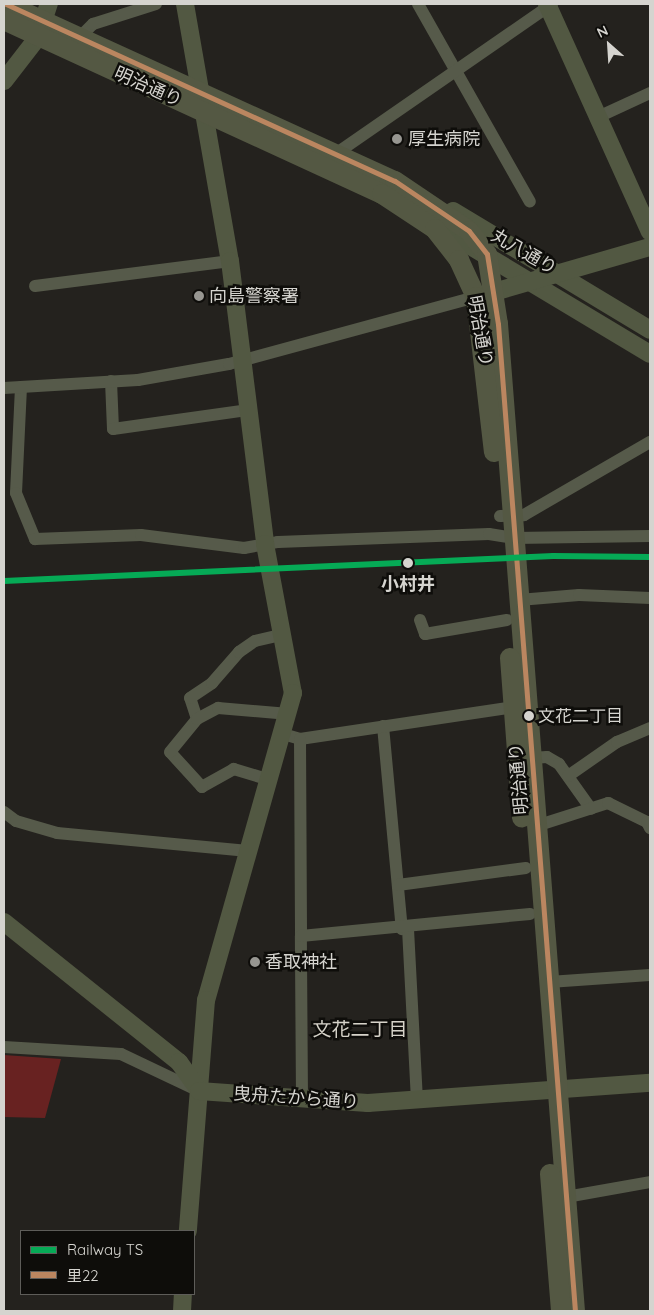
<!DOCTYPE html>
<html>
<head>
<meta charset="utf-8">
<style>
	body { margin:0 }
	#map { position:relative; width:654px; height:1315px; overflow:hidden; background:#24221e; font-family:Quicksand,"Noto Sans JP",sans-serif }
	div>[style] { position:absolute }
	.green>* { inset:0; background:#682221 }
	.street>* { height:12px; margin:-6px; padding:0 6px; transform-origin:6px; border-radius:6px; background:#565a4a }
	.secondary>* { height:18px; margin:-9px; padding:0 9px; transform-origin:9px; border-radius:9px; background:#525842 }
	.primary>* { height:20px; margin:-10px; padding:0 10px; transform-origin:10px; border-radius:10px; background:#545843 }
	.bus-1>* { height:5px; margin:-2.5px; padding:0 2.5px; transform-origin:2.5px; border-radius:2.5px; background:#bb8660 }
	.rail-1>* { height:6px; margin:-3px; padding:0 3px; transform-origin:3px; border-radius:3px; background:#06aa56 }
	.dots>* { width:14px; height:14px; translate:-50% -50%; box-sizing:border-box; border:2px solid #0e0d0a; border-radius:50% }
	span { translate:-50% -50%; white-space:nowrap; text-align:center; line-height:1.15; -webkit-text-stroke:5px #0e0d0a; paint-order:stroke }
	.bus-label { font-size:17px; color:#d5d4cf }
	.left { translate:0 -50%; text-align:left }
	.street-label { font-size:18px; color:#d5d4cf }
	.poi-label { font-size:18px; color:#d5d4cf }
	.stop-label { font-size:18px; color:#d5d4cf; font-weight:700 }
	.neighbourhood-label { font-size:19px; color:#d6d3c9 }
	.frame { position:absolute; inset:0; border:5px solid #d5d4cf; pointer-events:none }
	.legend { position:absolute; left:20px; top:1230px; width:175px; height:65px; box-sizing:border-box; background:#0e0d0a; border:1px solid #5e5d59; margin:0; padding:6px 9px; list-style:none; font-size:15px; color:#d5d4cf }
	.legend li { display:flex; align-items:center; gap:10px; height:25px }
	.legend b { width:25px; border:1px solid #5e5d59 }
	.north { position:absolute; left:584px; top:20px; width:50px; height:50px; -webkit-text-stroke:4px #0e0d0a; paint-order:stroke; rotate:334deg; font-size:14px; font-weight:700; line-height:20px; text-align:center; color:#d5d4cf }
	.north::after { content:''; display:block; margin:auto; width:18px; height:22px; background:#d5d4cf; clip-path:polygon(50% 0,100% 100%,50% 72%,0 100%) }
</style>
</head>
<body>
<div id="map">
	<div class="green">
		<div style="clip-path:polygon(4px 1055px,61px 1059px,45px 1118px,4px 1117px)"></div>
	</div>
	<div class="street">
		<div style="left:418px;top:4px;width:227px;rotate:60.5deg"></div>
		<div style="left:79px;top:38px;width:20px;rotate:-45deg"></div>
		<div style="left:93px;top:24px;width:66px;rotate:-17.6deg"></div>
		<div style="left:598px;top:117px;width:57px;rotate:-24.8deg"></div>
		<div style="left:334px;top:155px;width:265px;rotate:-34.7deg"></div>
		<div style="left:35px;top:286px;width:197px;rotate:-7.3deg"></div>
		<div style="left:111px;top:381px;width:48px;rotate:87.6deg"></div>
		<div style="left:113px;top:429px;width:137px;rotate:-8deg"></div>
		<div style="left:21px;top:387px;width:106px;rotate:92.7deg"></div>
		<div style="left:16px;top:493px;width:50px;rotate:67.6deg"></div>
		<div style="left:35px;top:539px;width:106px;rotate:-2.2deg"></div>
		<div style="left:141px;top:535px;width:104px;rotate:7.2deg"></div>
		<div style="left:244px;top:548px;width:35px;rotate:-10deg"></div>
		<div style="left:278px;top:542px;width:211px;rotate:-2.2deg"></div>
		<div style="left:489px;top:534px;width:25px;rotate:9deg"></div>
		<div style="left:514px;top:538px;width:136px;rotate:-0.8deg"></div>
		<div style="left:4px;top:388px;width:134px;rotate:-3.4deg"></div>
		<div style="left:138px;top:380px;width:92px;rotate:-10deg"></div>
		<div style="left:229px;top:364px;width:256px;rotate:-15.2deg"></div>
		<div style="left:500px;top:516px;width:24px;rotate:-2deg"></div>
		<div style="left:524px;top:515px;width:146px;rotate:-30.1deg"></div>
		<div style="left:519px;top:600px;width:60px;rotate:-4.8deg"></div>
		<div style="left:579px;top:595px;width:71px;rotate:2.4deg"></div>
		<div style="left:420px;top:620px;width:15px;rotate:70deg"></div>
		<div style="left:425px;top:634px;width:83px;rotate:-9.7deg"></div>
		<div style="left:197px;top:719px;width:22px;rotate:-108deg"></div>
		<div style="left:190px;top:698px;width:27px;rotate:-34deg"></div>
		<div style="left:212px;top:683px;width:41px;rotate:-48.9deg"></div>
		<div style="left:239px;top:652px;width:19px;rotate:-35deg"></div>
		<div style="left:255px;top:641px;width:28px;rotate:-13deg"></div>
		<div style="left:383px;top:726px;width:204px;rotate:84.7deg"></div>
		<div style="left:283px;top:734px;width:18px;rotate:16deg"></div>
		<div style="left:300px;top:739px;width:215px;rotate:-8.5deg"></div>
		<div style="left:300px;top:739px;width:197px;rotate:89.7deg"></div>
		<div style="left:532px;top:758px;width:15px;rotate:-4deg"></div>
		<div style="left:547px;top:757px;width:14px;rotate:30deg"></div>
		<div style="left:559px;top:764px;width:55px;rotate:54.6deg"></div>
		<div style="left:568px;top:776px;width:60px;rotate:-34.8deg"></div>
		<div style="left:617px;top:742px;width:36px;rotate:-23deg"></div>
		<div style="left:270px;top:780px;width:38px;rotate:-163deg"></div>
		<div style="left:234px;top:769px;width:37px;rotate:151deg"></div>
		<div style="left:202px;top:787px;width:47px;rotate:-132.4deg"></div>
		<div style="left:170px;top:752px;width:43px;rotate:-50.7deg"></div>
		<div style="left:197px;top:719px;width:24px;rotate:-28deg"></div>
		<div style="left:218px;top:708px;width:71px;rotate:4.8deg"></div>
		<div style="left:4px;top:812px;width:15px;rotate:37deg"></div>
		<div style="left:16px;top:821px;width:43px;rotate:16.3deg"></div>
		<div style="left:57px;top:833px;width:192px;rotate:5.4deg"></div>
		<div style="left:536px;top:826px;width:76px;rotate:-17.7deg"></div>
		<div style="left:608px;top:803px;width:43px;rotate:26deg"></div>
		<div style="left:647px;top:822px;width:7px;rotate:63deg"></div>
		<div style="left:398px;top:885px;width:129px;rotate:-7.6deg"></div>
		<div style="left:408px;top:929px;width:172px;rotate:87deg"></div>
		<div style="left:549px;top:982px;width:101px;rotate:-4deg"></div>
		<div style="left:4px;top:1047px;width:117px;rotate:3.4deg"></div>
		<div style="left:121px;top:1054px;width:86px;rotate:25.4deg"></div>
		<div style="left:302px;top:1099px;width:163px;rotate:-90.4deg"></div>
		<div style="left:301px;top:936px;width:230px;rotate:-5.5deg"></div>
		<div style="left:566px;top:1197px;width:85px;rotate:-10.1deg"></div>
	</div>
	<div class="secondary">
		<div style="left:185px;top:4px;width:261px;rotate:80.1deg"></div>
		<div style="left:230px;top:261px;width:285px;rotate:82.9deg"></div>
		<div style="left:265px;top:544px;width:152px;rotate:79.4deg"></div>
		<div style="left:293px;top:693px;width:319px;rotate:105.8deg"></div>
		<div style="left:206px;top:1000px;width:232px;rotate:94.5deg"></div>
		<div style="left:547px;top:4px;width:250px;rotate:65.7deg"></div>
		<div style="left:4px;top:81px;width:56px;rotate:-52.3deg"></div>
		<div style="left:38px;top:37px;width:35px;rotate:-72deg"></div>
		<div style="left:453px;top:211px;width:230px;rotate:31.1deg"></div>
		<div style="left:432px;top:223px;width:254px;rotate:31deg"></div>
		<div style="left:480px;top:296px;width:177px;rotate:-16.1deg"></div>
		<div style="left:4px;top:922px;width:224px;rotate:38.7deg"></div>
		<div style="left:179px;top:1062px;width:35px;rotate:55deg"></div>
		<div style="left:199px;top:1091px;width:169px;rotate:4.1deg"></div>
		<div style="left:368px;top:1103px;width:283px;rotate:-4.1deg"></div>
		<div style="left:182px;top:1311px;width:17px;rotate:-87deg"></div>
	</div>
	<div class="primary">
		<div style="left:6px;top:4px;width:427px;rotate:24.5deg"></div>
		<div style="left:395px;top:181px;width:89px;rotate:34deg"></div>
		<div style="left:469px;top:231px;width:29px;rotate:52deg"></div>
		<div style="left:487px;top:254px;width:71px;rotate:81.1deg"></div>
		<div style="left:498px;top:324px;width:990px;rotate:85.54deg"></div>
		<div style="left:4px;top:20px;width:416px;rotate:24.7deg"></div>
		<div style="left:382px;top:194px;width:64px;rotate:33.4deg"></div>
		<div style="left:435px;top:229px;width:39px;rotate:52deg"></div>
		<div style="left:459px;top:260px;width:41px;rotate:65.3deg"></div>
		<div style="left:476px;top:297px;width:156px;rotate:83.4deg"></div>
		<div style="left:510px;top:658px;width:160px;rotate:85.7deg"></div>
		<div style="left:550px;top:1174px;width:137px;rotate:85.4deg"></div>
	</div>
	<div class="bus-1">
		<div style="left:6px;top:4px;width:427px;rotate:24.5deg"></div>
		<div style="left:395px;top:181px;width:89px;rotate:34deg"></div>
		<div style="left:469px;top:231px;width:29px;rotate:52deg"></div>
		<div style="left:487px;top:254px;width:71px;rotate:81.1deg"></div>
		<div style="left:498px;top:324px;width:990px;rotate:85.54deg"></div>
	</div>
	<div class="rail-1">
		<div style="left:4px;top:581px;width:550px;rotate:-2.61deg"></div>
		<div style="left:553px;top:556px;width:97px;rotate:0.6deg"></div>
	</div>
	<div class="dots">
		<div style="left:397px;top:139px;background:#979691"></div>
		<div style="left:199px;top:296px;background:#979691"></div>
		<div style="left:408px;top:563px;background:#d5d4cf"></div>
		<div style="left:529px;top:716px;background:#d5d4cf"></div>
		<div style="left:255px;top:962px;background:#979691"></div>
	</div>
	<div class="bus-label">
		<span class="left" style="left:538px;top:716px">文花二丁目</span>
	</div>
	<div class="street-label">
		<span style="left:148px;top:87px;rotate:24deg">明治通り</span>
		<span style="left:524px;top:252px;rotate:30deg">丸八通り</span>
		<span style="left:480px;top:331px;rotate:80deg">明治通り</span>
		<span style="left:519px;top:779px;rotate:-95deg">明治通り</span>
		<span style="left:296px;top:1098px;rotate:4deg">曳舟たから通り</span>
	</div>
	<div class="poi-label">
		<span class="left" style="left:408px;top:139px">厚生病院</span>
		<span class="left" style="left:209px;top:296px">向島警察署</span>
		<span class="left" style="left:265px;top:962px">香取神社</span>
	</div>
	<div class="stop-label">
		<span style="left:408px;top:584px">小村井</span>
	</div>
	<div class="neighbourhood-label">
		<span style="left:360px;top:1030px">文花二丁目</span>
	</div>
	<div class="frame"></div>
	<ul class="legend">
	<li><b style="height:6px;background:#06aa56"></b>Railway TS</li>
	<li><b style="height:6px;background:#bb8660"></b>里22</li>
	</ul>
	<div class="north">N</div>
</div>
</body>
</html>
